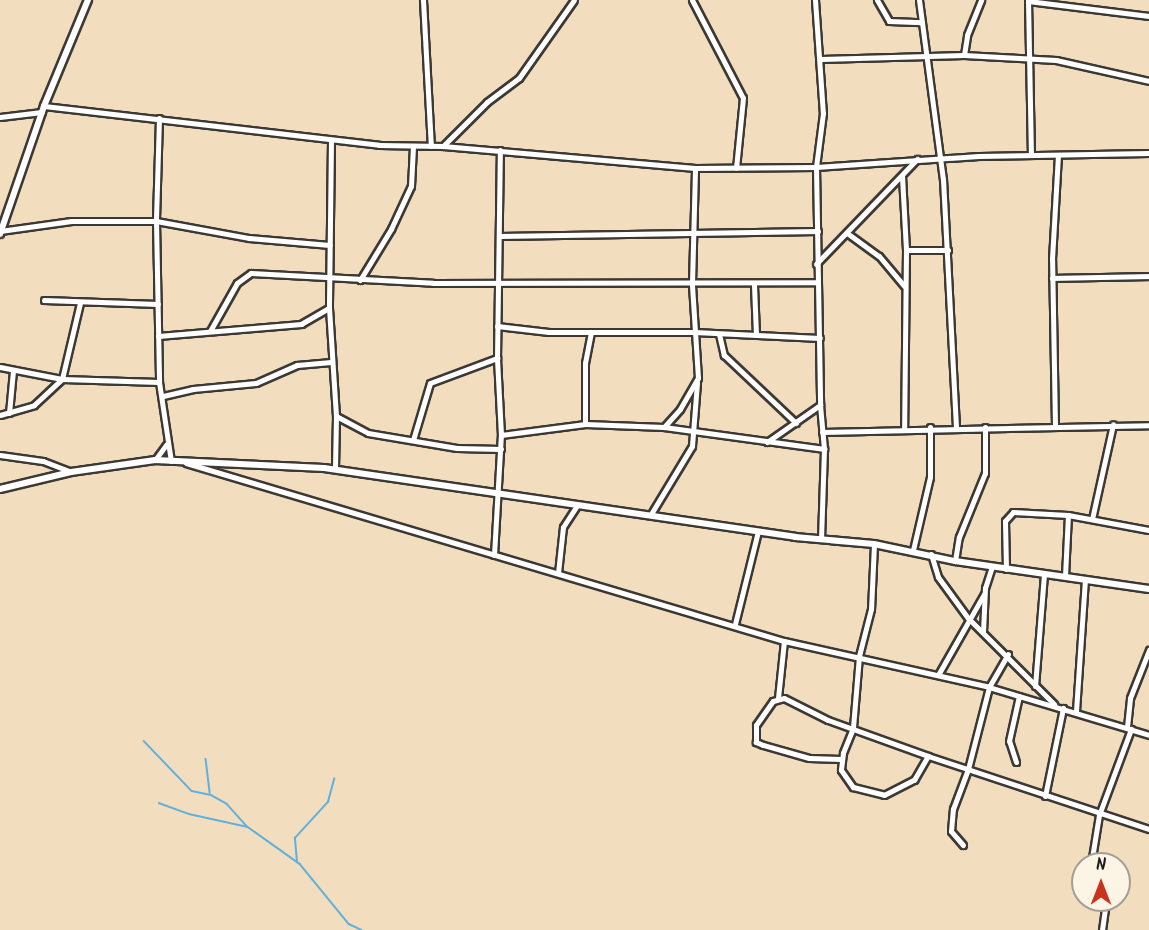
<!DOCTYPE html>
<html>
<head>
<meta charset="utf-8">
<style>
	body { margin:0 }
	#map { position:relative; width:1149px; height:930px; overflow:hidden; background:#f2debf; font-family:Kalam,sans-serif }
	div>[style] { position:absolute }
	.stream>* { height:1.5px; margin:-0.75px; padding:0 0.75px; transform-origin:0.75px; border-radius:0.75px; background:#61b0db }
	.roads { filter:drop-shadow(2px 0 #3c3934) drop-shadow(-2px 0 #3c3934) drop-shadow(0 2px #3c3934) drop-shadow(0 -2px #3c3934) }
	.minor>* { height:5px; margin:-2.5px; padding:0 2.5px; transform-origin:2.5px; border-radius:2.5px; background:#fff }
	.tertiary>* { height:6px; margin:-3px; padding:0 3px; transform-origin:3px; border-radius:3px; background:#fff }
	span { translate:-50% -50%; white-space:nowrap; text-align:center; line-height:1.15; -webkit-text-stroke:5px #fcf5e5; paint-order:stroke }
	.north { position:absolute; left:1071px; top:852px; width:60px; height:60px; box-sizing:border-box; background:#fcf5e5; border:2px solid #a29e95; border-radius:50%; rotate:0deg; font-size:16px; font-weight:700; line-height:24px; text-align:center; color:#1c1c1c }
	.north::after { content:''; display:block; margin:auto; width:21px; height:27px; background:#c8321e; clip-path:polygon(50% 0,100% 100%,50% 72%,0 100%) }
</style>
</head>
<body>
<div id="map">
	<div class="stream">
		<div style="left:144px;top:741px;width:69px;rotate:46.2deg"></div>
		<div style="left:192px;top:791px;width:19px;rotate:12deg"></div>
		<div style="left:211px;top:795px;width:18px;rotate:29deg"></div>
		<div style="left:227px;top:804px;width:30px;rotate:48deg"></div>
		<div style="left:206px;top:759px;width:34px;rotate:83deg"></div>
		<div style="left:159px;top:803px;width:32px;rotate:20deg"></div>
		<div style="left:189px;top:814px;width:60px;rotate:12.4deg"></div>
		<div style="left:248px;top:827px;width:64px;rotate:35.4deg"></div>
		<div style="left:300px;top:864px;width:77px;rotate:50.8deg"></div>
		<div style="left:349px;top:924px;width:14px;rotate:25deg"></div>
		<div style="left:297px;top:862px;width:24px;rotate:-95deg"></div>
		<div style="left:295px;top:838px;width:49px;rotate:-47.5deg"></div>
		<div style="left:328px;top:802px;width:24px;rotate:-75deg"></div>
	</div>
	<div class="roads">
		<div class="minor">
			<div style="left:423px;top:0;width:146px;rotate:86.9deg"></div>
			<div style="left:692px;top:0;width:110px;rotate:62.5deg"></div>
			<div style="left:743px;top:98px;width:70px;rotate:95.7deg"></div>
			<div style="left:815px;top:0;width:113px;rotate:86deg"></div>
			<div style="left:823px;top:113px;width:54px;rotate:97.4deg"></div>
			<div style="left:816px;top:167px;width:238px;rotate:89deg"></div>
			<div style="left:820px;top:405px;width:44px;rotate:84.8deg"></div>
			<div style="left:824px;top:449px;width:90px;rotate:91.9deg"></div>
			<div style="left:877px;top:0;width:24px;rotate:60deg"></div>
			<div style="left:889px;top:21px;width:33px;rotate:2deg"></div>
			<div style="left:919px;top:0;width:181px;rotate:82.4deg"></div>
			<div style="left:943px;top:179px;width:248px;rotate:87deg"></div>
			<div style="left:1028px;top:0;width:155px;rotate:88.9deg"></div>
			<div style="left:1028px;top:1px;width:122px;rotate:7.1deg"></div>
			<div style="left:964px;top:55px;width:20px;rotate:-81deg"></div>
			<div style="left:967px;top:35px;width:38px;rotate:-68deg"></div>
			<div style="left:821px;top:59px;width:143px;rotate:-1.6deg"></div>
			<div style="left:964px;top:55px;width:92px;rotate:3.1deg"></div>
			<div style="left:1056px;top:60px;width:95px;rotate:12.7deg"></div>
			<div style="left:44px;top:106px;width:337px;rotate:6.6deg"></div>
			<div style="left:379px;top:145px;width:64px;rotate:0.9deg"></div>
			<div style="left:443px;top:146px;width:253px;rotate:5deg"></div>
			<div style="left:695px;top:168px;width:121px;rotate:-0.5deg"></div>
			<div style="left:816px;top:167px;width:163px;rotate:-3.9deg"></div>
			<div style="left:979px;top:156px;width:170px;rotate:-1deg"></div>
			<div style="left:0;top:117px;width:42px;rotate:-6.8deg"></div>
			<div style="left:159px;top:118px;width:103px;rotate:91.7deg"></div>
			<div style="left:156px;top:221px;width:161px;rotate:88.9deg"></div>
			<div style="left:159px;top:382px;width:80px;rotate:81.4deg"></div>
			<div style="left:331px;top:140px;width:168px;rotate:90.7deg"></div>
			<div style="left:329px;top:308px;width:108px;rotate:86.3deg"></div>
			<div style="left:336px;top:416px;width:53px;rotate:91.1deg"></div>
			<div style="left:443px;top:146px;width:62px;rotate:-45deg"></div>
			<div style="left:487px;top:102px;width:40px;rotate:-37deg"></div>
			<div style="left:519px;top:78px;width:95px;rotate:-54.8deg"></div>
			<div style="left:902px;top:176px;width:74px;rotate:86.9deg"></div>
			<div style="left:906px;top:250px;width:179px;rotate:90.6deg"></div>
			<div style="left:0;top:231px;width:72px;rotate:-8deg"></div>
			<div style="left:71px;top:221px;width:85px"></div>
			<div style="left:156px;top:221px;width:95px;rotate:10.4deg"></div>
			<div style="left:249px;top:238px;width:81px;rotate:4.9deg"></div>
			<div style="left:847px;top:233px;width:39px;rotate:36deg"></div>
			<div style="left:879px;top:256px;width:39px;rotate:50deg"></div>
			<div style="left:499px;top:236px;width:319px;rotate:-0.9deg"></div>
			<div style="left:906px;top:250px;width:42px"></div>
			<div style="left:816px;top:264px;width:146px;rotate:-46.1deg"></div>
			<div style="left:1052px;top:278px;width:97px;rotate:-1.2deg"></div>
			<div style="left:360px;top:280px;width:60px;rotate:-58.7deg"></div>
			<div style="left:391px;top:229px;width:47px;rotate:-65.1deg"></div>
			<div style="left:411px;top:186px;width:40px;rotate:-87.1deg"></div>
			<div style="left:754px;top:285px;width:50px;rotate:87.7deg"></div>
			<div style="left:44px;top:300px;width:114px;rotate:2deg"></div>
			<div style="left:497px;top:326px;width:52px;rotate:6.6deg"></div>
			<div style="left:549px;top:332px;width:145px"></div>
			<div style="left:694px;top:332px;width:126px;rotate:2.7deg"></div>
			<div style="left:210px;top:331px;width:55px;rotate:-60.6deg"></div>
			<div style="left:237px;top:283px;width:17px;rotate:-36deg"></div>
			<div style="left:251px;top:273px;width:182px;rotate:3.1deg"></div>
			<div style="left:433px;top:283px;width:384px;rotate:-0.1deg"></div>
			<div style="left:719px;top:334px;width:22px;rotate:77deg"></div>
			<div style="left:724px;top:355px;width:99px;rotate:43.4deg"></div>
			<div style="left:158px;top:336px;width:144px;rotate:-4.8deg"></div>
			<div style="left:301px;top:324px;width:32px;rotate:-30deg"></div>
			<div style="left:0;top:367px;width:63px;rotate:11deg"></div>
			<div style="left:62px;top:379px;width:97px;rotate:1.8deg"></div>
			<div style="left:163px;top:396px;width:31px;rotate:-13deg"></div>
			<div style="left:193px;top:389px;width:63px;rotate:-5.4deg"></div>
			<div style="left:256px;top:383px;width:45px;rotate:-23.7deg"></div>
			<div style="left:297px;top:365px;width:34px;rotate:-5deg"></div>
			<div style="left:9px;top:413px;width:42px;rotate:-84.6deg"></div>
			<div style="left:0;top:415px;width:35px;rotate:-16deg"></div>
			<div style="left:34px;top:405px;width:38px;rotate:-43deg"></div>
			<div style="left:62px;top:379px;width:78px;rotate:-76.7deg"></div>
			<div style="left:336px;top:416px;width:36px;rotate:28deg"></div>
			<div style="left:368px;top:433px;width:90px;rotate:9.6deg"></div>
			<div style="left:457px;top:448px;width:44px;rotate:1.3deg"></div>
			<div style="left:585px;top:424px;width:61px;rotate:-90deg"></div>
			<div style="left:585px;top:363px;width:31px;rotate:-79deg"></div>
			<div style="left:1055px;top:426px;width:167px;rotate:-91deg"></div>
			<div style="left:1052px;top:259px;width:104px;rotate:-86.7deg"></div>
			<div style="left:664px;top:427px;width:162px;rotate:7.8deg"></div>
			<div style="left:822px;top:432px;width:327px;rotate:-1.2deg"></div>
			<div style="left:501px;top:435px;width:85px;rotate:-7.5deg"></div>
			<div style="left:585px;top:424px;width:79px;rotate:2.2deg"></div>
			<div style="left:664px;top:427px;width:24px;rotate:-48deg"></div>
			<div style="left:680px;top:409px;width:36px;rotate:-60deg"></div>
			<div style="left:698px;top:378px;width:94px;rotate:-93.7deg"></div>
			<div style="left:692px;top:284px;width:116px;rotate:-88.5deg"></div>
			<div style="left:413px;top:440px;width:59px;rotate:-73.4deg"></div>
			<div style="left:430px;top:383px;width:72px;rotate:-20.5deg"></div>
			<div style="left:767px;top:442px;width:65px;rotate:-34.9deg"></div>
			<div style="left:0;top:455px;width:43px;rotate:7.9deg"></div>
			<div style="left:43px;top:461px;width:30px;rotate:21deg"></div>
			<div style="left:155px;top:460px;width:19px;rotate:-54deg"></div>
			<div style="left:186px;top:463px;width:624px;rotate:16.58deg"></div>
			<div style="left:784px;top:641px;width:210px;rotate:12.6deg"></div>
			<div style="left:989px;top:687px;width:167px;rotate:16.7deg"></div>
			<div style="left:651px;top:514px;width:79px;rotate:-58.9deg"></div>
			<div style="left:692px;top:446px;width:64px;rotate:-85.5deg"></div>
			<div style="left:1092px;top:519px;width:97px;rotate:-77.5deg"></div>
			<div style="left:874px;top:544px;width:65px;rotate:92.6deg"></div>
			<div style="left:871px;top:609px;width:49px;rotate:104.3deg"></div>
			<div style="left:859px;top:656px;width:72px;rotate:94.8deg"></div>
			<div style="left:853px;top:728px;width:27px;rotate:112deg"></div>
			<div style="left:843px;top:753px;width:17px;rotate:97deg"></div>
			<div style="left:841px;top:770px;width:21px;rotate:55deg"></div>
			<div style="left:853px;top:787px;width:32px;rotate:14deg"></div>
			<div style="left:884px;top:795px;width:34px;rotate:-27deg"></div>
			<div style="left:914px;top:780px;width:28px;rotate:-60deg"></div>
			<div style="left:913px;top:550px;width:75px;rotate:-76.9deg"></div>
			<div style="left:930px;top:477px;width:50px;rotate:-90deg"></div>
			<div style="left:931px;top:554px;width:24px;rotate:73deg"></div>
			<div style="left:938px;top:577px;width:51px;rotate:53.8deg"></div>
			<div style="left:968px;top:618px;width:122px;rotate:45deg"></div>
			<div style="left:494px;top:555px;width:120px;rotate:-86.7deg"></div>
			<div style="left:501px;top:435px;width:77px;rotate:-93deg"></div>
			<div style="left:497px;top:358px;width:208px;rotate:-89.2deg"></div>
			<div style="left:955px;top:561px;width:24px;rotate:-81deg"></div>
			<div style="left:959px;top:537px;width:69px;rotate:-67.9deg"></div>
			<div style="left:985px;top:473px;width:46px;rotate:-90deg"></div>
			<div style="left:1006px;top:569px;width:48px;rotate:-91.2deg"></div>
			<div style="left:1005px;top:521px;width:12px;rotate:-48deg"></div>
			<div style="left:1013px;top:512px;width:55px;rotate:3.1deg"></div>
			<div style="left:1068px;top:515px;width:82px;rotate:10.5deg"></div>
			<div style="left:558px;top:573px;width:46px;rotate:-83.8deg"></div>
			<div style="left:563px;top:527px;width:27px;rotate:-57deg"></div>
			<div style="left:1065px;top:576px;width:61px;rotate:-87.2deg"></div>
			<div style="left:735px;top:624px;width:96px;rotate:-76.1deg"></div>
			<div style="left:983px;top:632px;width:44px;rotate:-87.4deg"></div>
			<div style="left:985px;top:588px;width:22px;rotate:-72deg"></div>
			<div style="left:938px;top:675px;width:93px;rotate:-60.4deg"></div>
			<div style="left:1035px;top:686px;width:112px;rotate:-85.4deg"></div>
			<div style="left:778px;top:698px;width:57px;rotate:-84deg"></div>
			<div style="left:1076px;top:711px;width:132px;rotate:-86.1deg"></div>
			<div style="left:1127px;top:727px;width:29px;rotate:-84deg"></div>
			<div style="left:1130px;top:698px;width:52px;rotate:-68.4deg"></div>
			<div style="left:841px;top:759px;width:32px;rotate:-178deg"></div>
			<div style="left:809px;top:758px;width:48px;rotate:-164.2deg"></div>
			<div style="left:763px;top:745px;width:8px;rotate:-157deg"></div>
			<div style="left:756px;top:742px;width:17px;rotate:-90deg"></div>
			<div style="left:756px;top:725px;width:29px;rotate:-55deg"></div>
			<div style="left:773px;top:701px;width:11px;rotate:-15deg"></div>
			<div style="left:784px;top:698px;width:49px;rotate:26.6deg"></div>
			<div style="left:828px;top:720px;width:106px;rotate:19.8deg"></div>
			<div style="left:928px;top:756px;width:233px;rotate:18.3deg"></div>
			<div style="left:1016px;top:762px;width:22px;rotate:-108deg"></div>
			<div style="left:1009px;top:741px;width:46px;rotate:-77.5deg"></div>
			<div style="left:1045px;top:796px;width:90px;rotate:-78.4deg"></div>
			<div style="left:963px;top:845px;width:18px;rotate:-131deg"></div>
			<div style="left:951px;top:831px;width:22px;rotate:-85deg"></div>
			<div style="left:953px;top:809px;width:43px;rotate:-69.4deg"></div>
			<div style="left:968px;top:769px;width:85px;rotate:-75.6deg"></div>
			<div style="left:989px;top:687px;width:38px;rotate:-60deg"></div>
			<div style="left:1092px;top:858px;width:44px;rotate:-80.8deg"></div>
			<div style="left:1099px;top:815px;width:92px;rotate:-69.6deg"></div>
			<div style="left:1102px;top:930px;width:30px;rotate:-82deg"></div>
		</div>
		<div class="tertiary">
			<div style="left:0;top:234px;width:135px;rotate:-71deg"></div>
			<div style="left:44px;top:106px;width:115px;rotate:-67.5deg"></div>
			<div style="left:0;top:489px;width:73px;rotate:-13.5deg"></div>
			<div style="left:71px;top:472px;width:85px;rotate:-8.1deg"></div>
			<div style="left:155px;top:460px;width:169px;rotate:2.7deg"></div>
			<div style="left:324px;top:468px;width:476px;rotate:8.3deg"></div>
			<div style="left:795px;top:537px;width:79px;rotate:5.1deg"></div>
			<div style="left:874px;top:544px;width:83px;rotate:11.9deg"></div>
			<div style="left:955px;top:561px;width:196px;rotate:8.2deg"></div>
		</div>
	</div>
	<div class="north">N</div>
</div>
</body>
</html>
